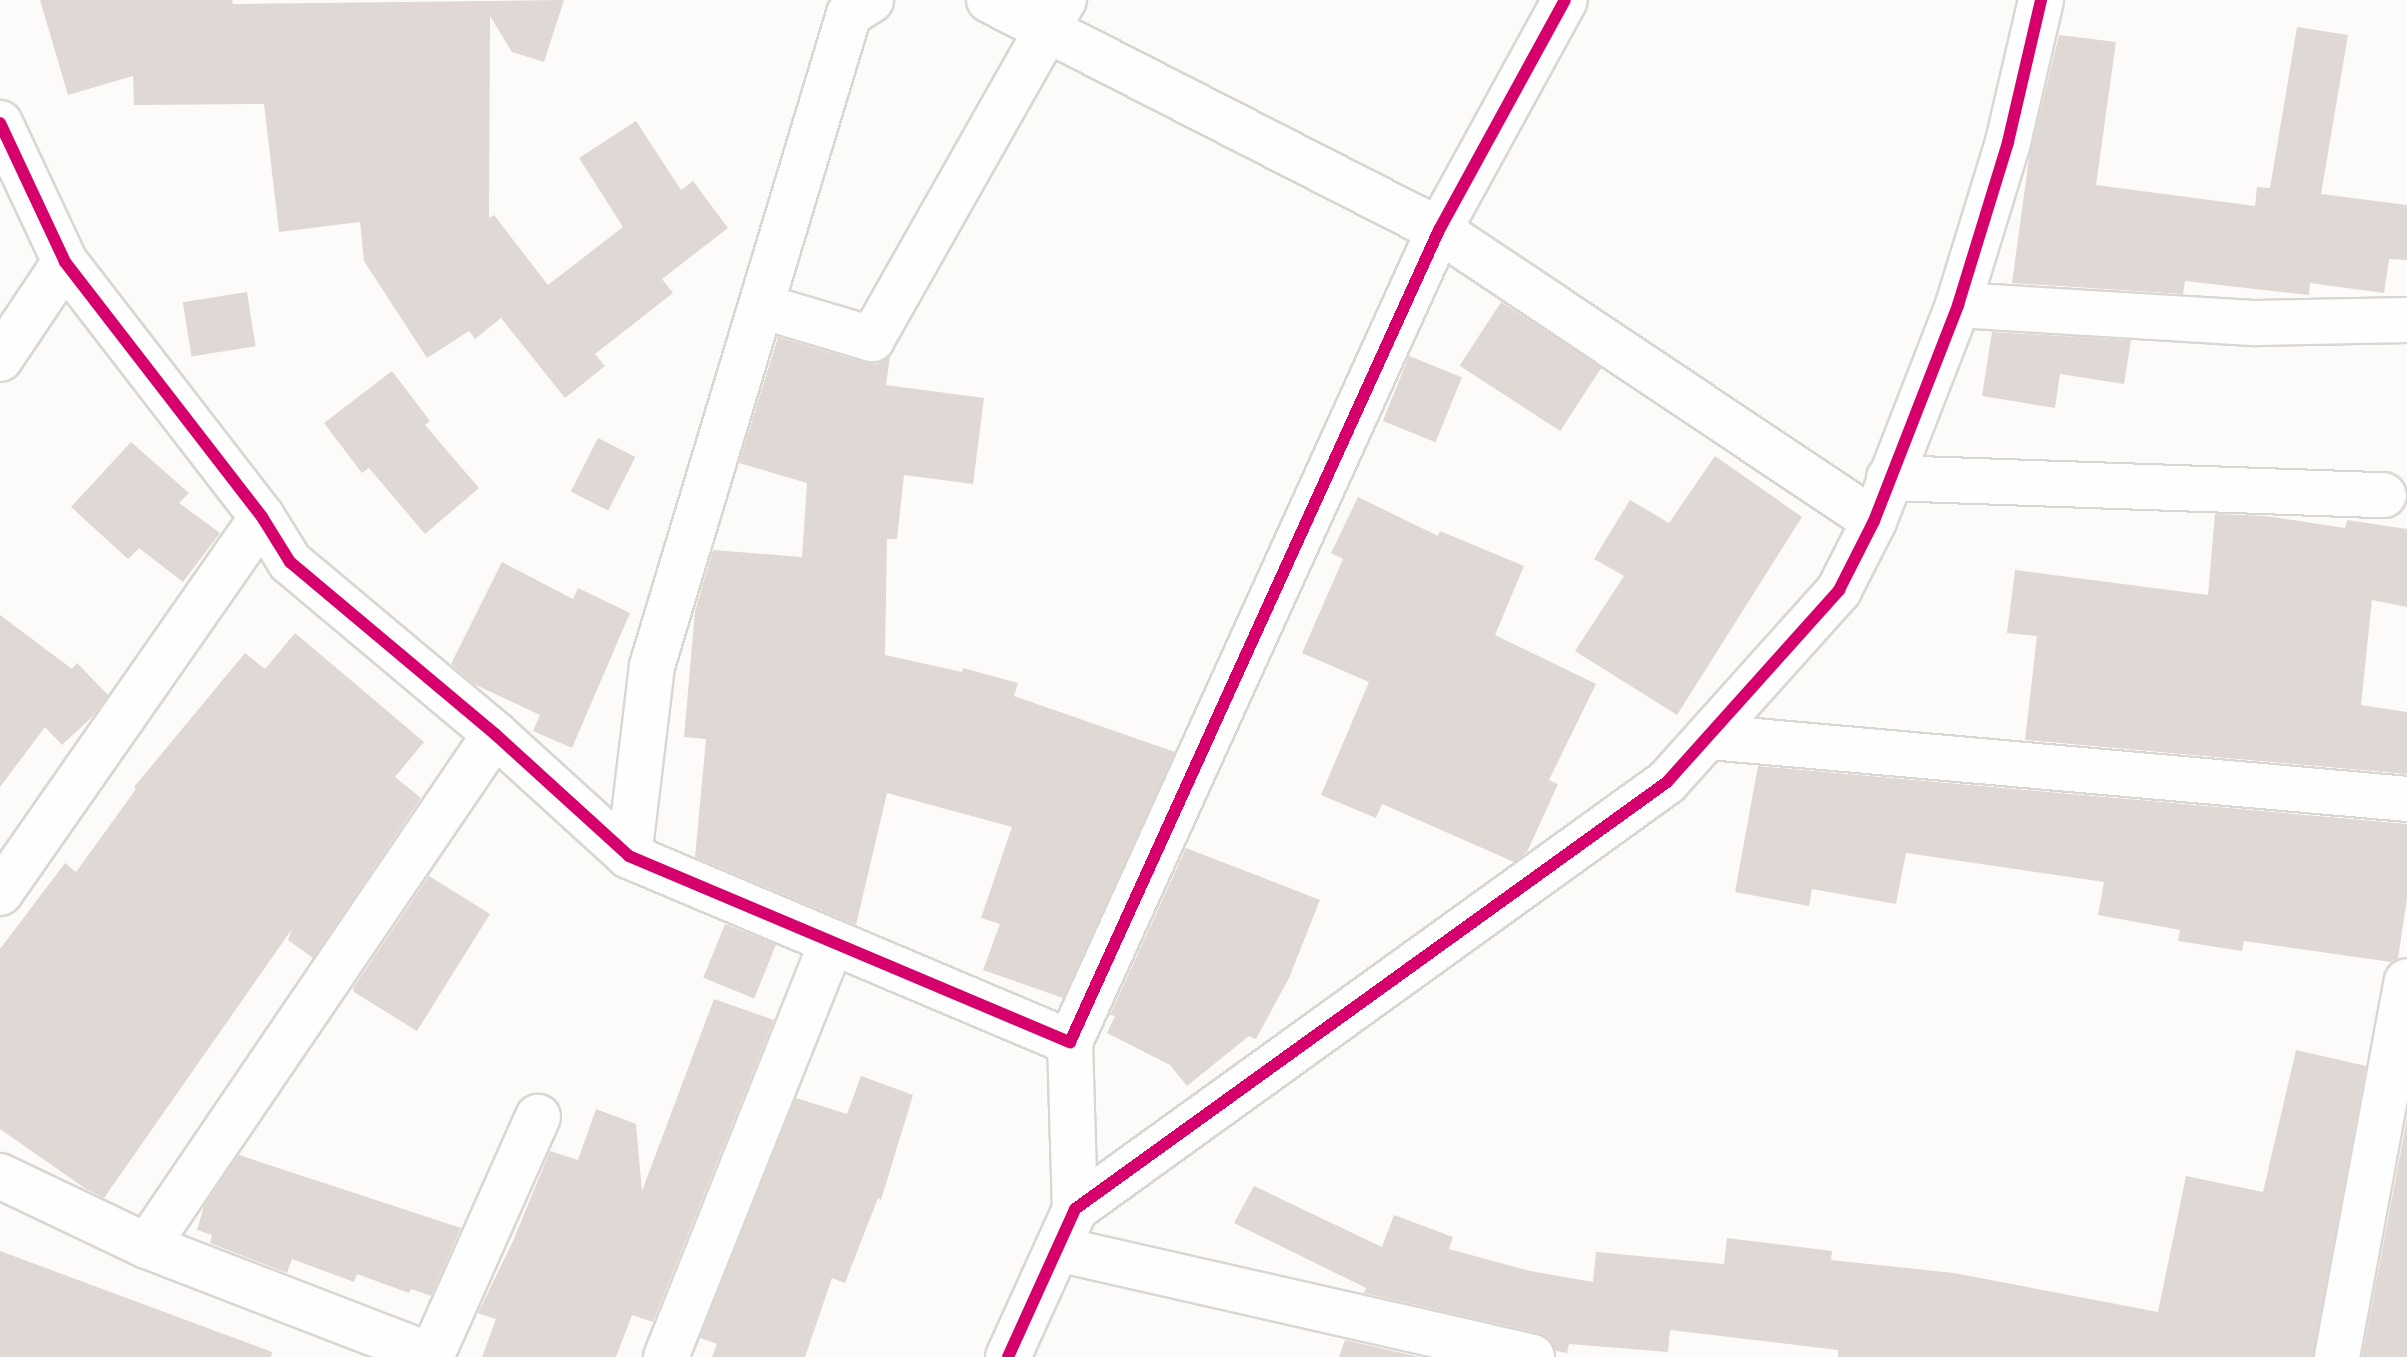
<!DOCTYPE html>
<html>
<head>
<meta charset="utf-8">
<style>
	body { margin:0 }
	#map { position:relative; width:2407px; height:1357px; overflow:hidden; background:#fdfbf9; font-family:"Work Sans",sans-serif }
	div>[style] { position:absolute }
	.building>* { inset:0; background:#dfd8d4; transform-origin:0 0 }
	.roads { filter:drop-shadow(2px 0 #dad6d2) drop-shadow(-2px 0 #dad6d2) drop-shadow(0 2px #dad6d2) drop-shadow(0 -2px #dad6d2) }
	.minor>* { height:44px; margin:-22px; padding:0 22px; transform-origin:22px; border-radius:22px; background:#fffefe }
	.tertiary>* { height:44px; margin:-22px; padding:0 22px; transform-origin:22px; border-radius:22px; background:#fffefe }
	.cycleway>* { height:12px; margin:-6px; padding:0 6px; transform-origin:6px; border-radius:6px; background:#d6006c }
	span { translate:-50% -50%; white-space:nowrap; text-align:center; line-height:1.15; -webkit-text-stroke:6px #fff; paint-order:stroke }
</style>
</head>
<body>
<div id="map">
	<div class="building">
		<div style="clip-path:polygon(40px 0,232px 0,233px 4px,564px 0,544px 62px,512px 52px,490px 16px,489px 218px,494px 215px,548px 285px,623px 227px,579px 158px,636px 121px,681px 190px,693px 181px,728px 228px,662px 279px,673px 293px,595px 354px,605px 366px,565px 398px,501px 318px,475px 339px,469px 331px,427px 358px,364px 261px,360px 222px,279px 232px,264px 104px,134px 105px,133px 76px,68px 95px)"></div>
		<div style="clip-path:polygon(2297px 27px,2348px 35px,2321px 194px,2407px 205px,2407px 260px,2389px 259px,2384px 293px,2310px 283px,2309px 295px,2185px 281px,2183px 294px,2012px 283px,2029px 158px,2059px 35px,2116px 42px,2096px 185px,2255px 206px,2257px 187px,2270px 188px)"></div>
		<div style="left:247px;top:292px;width:55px;height:65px;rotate:81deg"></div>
		<div style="left:1501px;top:302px;width:120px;height:76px;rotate:33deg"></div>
		<div style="clip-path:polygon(1992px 332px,2131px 340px,2124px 384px,2060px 374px,2055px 408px,1982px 396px)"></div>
		<div style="clip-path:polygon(778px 337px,866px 363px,877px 364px,890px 356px,886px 385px,984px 398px,973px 484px,904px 475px,897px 539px,887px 539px,885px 655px,962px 672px,963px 668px,1018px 683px,1014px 696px,1175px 752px,1063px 998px,983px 970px,1000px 924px,981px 918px,1012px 827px,887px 793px,856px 925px,695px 857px,706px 739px,684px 737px,695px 611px,713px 550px,802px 557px,807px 483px,739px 463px)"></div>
		<div style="left:1409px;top:356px;width:57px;height:70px;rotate:22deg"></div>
		<div style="clip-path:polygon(392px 371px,430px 421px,425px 425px,479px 488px,425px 534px,369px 468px,362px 473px,324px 423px)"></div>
		<div style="left:598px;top:438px;width:42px;height:60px;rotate:27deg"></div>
		<div style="clip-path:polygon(131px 442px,189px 493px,179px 503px,220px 533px,183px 582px,139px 548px,128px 559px,71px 507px)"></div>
		<div style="clip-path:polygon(1715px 456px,1802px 517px,1677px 715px,1575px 651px,1624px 576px,1594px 559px,1630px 500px,1669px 523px)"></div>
		<div style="clip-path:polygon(1358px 497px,1438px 536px,1440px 531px,1524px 566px,1495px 635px,1596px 684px,1549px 780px,1558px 784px,1527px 852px,1514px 862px,1382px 804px,1376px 818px,1321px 795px,1369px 682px,1302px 653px,1343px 559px,1331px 553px)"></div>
		<div style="clip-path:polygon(2215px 514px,2266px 516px,2345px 528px,2347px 520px,2407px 529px,2407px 607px,2372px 600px,2361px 705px,2407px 712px,2407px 774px,2025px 740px,2037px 636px,2007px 633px,2015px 570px,2208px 595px)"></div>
		<div style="clip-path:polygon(502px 562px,573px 599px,578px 588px,630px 613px,572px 748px,533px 731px,540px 715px,474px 684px,451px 664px)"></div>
		<div style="clip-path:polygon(0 615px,72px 669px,77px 663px,108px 695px,93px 716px,62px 745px,45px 727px,0 787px)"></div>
		<div style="clip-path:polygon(295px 633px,424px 742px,395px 777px,421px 798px,313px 958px,288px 940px,292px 929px,104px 1198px,86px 1189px,0 1129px,0 949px,65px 863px,76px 872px,136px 789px,134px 787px,245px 653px,265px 669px)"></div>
		<div style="clip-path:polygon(1758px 766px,2407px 824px,2407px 899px,2398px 958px,2391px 962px,2244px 941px,2242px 951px,2178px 941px,2180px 930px,2098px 915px,2104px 882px,1906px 853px,1896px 904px,1812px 889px,1809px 906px,1735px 892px)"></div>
		<div style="clip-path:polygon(1186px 848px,1320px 900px,1289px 978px,1256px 1039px,1249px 1036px,1187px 1086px,1170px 1065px,1107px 1033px,1115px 1016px,1110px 1015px)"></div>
		<div style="clip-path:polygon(429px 876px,490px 914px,417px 1031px,354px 992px,353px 988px)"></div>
		<div style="left:725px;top:924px;width:55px;height:58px;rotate:22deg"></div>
		<div style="clip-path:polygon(714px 999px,774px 1020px,653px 1322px,632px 1315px,616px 1357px,482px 1357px,496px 1319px,478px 1313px,513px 1241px,550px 1151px,578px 1160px,596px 1109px,636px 1124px,642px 1191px)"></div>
		<div style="clip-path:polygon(2296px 1050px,2366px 1066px,2313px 1357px,1838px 1357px,1838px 1350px,1670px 1330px,1668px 1352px,1569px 1344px,1567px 1353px,1556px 1351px,1550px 1339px,1538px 1333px,1364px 1293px,1366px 1288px,1234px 1223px,1254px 1186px,1382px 1247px,1394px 1215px,1453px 1237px,1449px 1249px,1530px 1271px,1593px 1282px,1596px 1252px,1724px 1264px,1727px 1238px,1832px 1251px,1831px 1260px,1954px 1273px,2158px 1312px,2186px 1176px,2263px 1192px)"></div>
		<div style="clip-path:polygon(861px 1076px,913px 1095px,881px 1200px,878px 1198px,845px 1283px,832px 1278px,805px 1357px,712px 1357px,717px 1344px,700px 1338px,796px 1098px,847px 1114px)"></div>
		<div style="clip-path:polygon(2407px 1118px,2407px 1357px,2362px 1357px)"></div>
		<div style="clip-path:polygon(239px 1155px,461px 1228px,431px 1296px,411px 1289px,409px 1293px,357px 1274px,354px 1282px,292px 1259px,287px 1273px,210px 1243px,212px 1235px,197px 1230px,204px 1206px)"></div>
		<div style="clip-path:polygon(0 1251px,272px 1352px,271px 1357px,0 1357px)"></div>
		<div style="clip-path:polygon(1345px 1340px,1419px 1357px,1339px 1357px)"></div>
	</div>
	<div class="roads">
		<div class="minor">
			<div style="left:989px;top:0;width:505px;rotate:27.07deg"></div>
			<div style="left:1439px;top:230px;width:523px;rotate:33.78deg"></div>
			<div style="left:0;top:123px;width:153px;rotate:64.9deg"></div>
			<div style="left:65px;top:262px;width:322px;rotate:52.3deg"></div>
			<div style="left:262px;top:517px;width:53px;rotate:58.1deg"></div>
			<div style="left:290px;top:562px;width:268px;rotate:40deg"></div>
			<div style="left:495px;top:734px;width:181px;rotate:42.3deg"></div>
			<div style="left:629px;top:856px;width:479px;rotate:22.9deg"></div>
			<div style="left:1070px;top:1042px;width:892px;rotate:-65.56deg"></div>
			<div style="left:1439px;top:230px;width:262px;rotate:-61.3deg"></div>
			<div style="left:1958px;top:305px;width:299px;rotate:3.5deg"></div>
			<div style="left:2256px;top:323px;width:151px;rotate:-1.1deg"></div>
			<div style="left:761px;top:306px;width:116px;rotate:16.6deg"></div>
			<div style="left:872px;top:339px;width:390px;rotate:-60.5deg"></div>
			<div style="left:0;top:359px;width:117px;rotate:-56.2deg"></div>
			<div style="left:1889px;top:478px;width:495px;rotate:2deg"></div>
			<div style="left:1710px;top:737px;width:700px;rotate:5.08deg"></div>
			<div style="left:629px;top:856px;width:191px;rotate:-83.1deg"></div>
			<div style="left:652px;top:666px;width:681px;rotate:-73.19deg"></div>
			<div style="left:849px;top:14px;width:26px;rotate:-32deg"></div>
			<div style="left:0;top:893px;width:458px;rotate:-55.1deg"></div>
			<div style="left:1070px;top:1042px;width:167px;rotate:88.3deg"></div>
			<div style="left:0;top:1176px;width:163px;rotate:25.5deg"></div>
			<div style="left:147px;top:1246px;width:305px;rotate:21.1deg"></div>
			<div style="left:147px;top:1246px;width:619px;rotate:-55.8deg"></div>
			<div style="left:1058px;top:1249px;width:486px;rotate:12.8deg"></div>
			<div style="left:431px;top:1357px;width:263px;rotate:-66deg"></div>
			<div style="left:666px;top:1357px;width:447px;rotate:-68.2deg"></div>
			<div style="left:2337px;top:1357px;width:382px;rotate:-79.5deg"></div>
		</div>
		<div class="tertiary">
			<div style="left:1008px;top:1357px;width:162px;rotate:-65.6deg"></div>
			<div style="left:1075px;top:1209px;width:730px;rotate:-35.8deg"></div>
			<div style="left:1667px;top:782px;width:258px;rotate:-48.1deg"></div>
			<div style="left:1839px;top:590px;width:77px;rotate:-63.1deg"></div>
			<div style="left:1874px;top:521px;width:232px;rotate:-68.7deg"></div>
			<div style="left:1958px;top:305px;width:170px;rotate:-72.9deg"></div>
			<div style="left:2008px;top:142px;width:146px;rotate:-76.9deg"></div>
		</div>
	</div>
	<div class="cycleway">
		<div style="left:0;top:123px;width:153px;rotate:64.9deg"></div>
		<div style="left:65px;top:262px;width:322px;rotate:52.3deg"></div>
		<div style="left:262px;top:517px;width:53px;rotate:58.1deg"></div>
		<div style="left:290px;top:562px;width:268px;rotate:40deg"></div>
		<div style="left:495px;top:734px;width:181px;rotate:42.3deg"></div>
		<div style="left:629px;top:856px;width:479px;rotate:22.9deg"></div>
		<div style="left:1070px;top:1042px;width:892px;rotate:-65.56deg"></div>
		<div style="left:1439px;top:230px;width:262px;rotate:-61.3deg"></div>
		<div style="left:1008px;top:1357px;width:162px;rotate:-65.6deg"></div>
		<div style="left:1075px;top:1209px;width:730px;rotate:-35.8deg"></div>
		<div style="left:1667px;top:782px;width:258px;rotate:-48.1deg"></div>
		<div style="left:1839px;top:590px;width:77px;rotate:-63.1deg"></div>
		<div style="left:1874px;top:521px;width:232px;rotate:-68.7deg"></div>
		<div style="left:1958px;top:305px;width:170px;rotate:-72.9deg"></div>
		<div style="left:2008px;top:142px;width:146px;rotate:-76.9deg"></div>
	</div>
</div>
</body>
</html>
